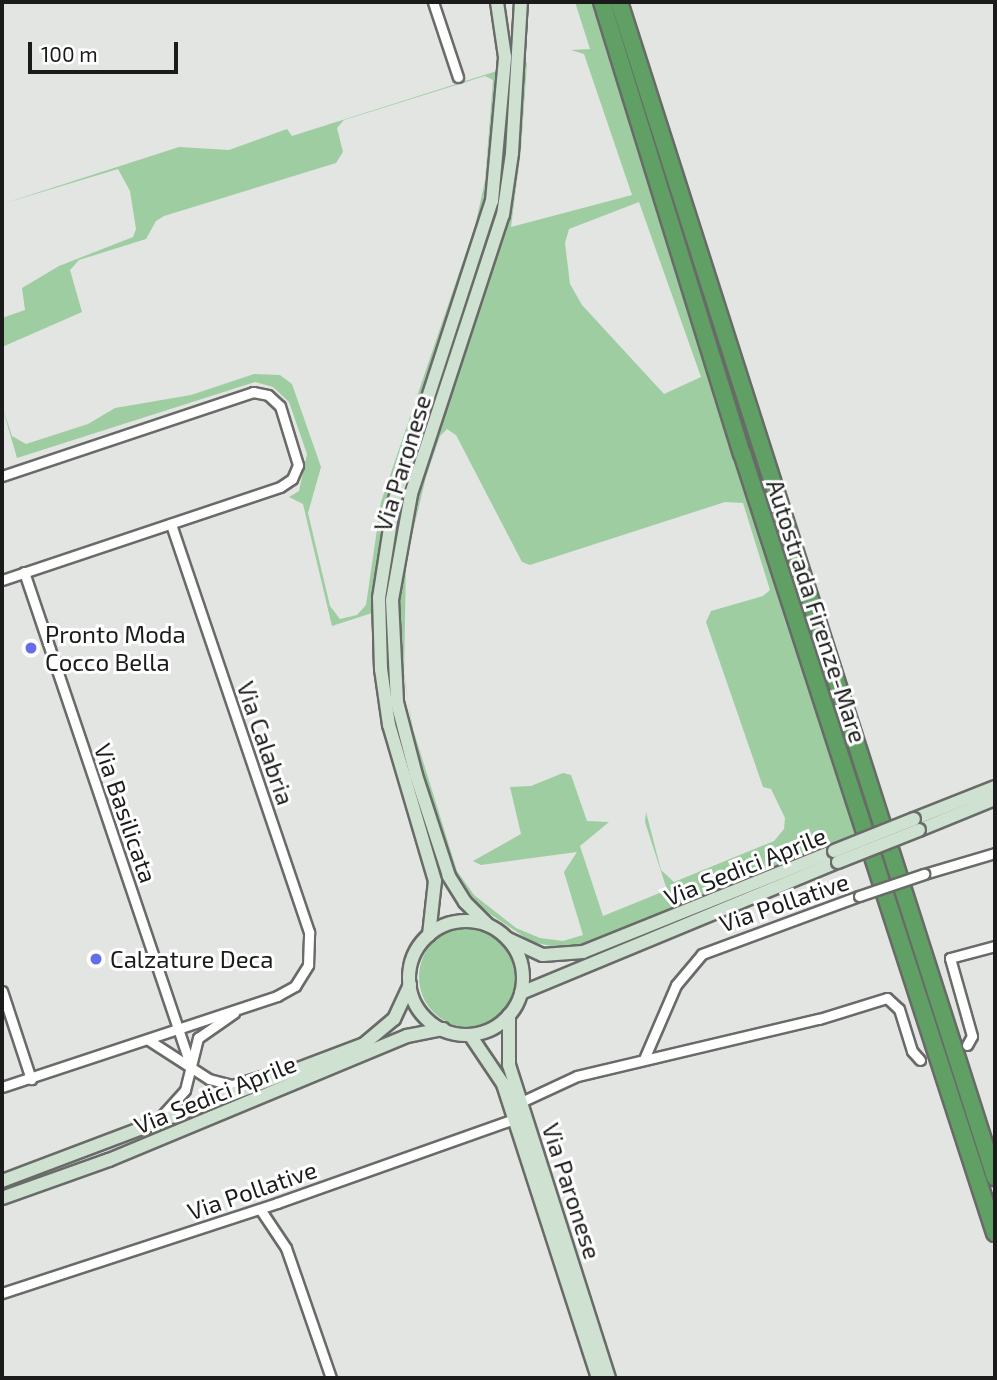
<!DOCTYPE html>
<html>
<head>
<meta charset="utf-8">
<style>
	body { margin:0 }
	#map { position:relative; width:997px; height:1380px; overflow:hidden; background:#e2e5e2; font-family:"Exo 2",sans-serif }
	div>[style] { position:absolute }
	.green>* { inset:0; background:#9ecda1 }
	.round { border-radius:50% }
	.roads { filter:drop-shadow(2px 0 #686b68) drop-shadow(-2px 0 #686b68) drop-shadow(0 2px #686b68) drop-shadow(0 -2px #686b68) }
	.street>* { height:9px; margin:-4.5px; padding:0 4.5px; transform-origin:4.5px; border-radius:4.5px; background:#fff }
	.secondary>* { height:12px; margin:-6px; padding:0 6px; transform-origin:6px; border-radius:6px; background:#cfe2d1 }
	.secondary>.ring { margin:-6px; padding:0; box-sizing:content-box; background:none; border:12px solid #cfe2d1; border-radius:50% }
	.highway>* { height:16px; margin:-8px; padding:0 8px; transform-origin:8px; border-radius:8px; background:#60a065 }
	.bridges { filter:drop-shadow(2px 0 #686b68) drop-shadow(-2px 0 #686b68) drop-shadow(0 2px #686b68) drop-shadow(0 -2px #686b68) }
	.street-bridge>* { height:9px; margin:-4.5px; padding:0 4.5px; transform-origin:4.5px; border-radius:4.5px; background:#fff }
	.secondary-bridge>* { height:12px; margin:-6px; padding:0 6px; transform-origin:6px; border-radius:6px; background:#cfe2d1 }
	.dots>* { width:19px; height:19px; translate:-50% -50%; box-sizing:border-box; border:4px solid #fff; border-radius:50% }
	span { translate:-50% -50%; white-space:nowrap; text-align:center; line-height:1.15; -webkit-text-stroke:6px #fff; paint-order:stroke }
	.street-label { font-size:24px; color:#1a1b1a }
	.poi-label { font-size:24px; color:#1a1b1a }
	.left { translate:0 -50%; text-align:left }
	.frame { position:absolute; inset:0; border:4px solid #1a1b1a; pointer-events:none }
	.scale { position:absolute; left:28px; top:42px; width:150px; height:32px; box-sizing:border-box; border:4px solid #1a1b1a; border-top:0; padding-left:9px; font-size:21px; line-height:24px; white-space:nowrap; color:#1a1b1a; -webkit-text-stroke:5px #fff; paint-order:stroke }
</style>
</head>
<body>
<div id="map">
	<div class="green">
		<div style="clip-path:polygon(evenodd,575px 2px,591px 2px,857px 834px,583px 947px,566px 949px,532px 942px,490px 914px,475px 901px,454px 869px,415px 748px,399px 638px,400px 590px,412px 512px,509px 218px,516px 173px,523px 62px,527px 63px,521px 150px,511px 227px,632px 195px,584px 54px,571px 50px,590px 49px,575px 2px,639px 202px,701px 377px,664px 394px,582px 305px,570px 284px,565px 243px,569px 229px,639px 202px,575px 2px,447px 429px,456px 435px,522px 562px,530px 565px,725px 502px,743px 503px,770px 590px,763px 596px,711px 611px,706px 622px,763px 787px,771px 789px,785px 818px,784px 829px,774px 841px,674px 882px,661px 870px,646px 812px,645px 822px,667px 890px,603px 916px,580px 846px,609px 822px,587px 821px,571px 775px,563px 773px,531px 786px,510px 787px,521px 834px,473px 861px,481px 865px,577px 852px,564px 872px,583px 935px,563px 941px,540px 938px,516px 928px,474px 895px,457px 871px,413px 729px,404px 677px,406px 560px,426px 477px,440px 436px,447px 429px)"></div>
		<div style="clip-path:polygon(497px 71px,491px 162px,481px 220px,387px 504px,372px 613px,332px 626px,303px 504px,289px 497px,299px 491px,307px 454px,289px 402px,273px 387px,255px 382px,17px 458px,2px 406px,12px 436px,26px 444px,88px 424px,115px 408px,191px 395px,254px 374px,280px 375px,292px 384px,321px 467px,308px 513px,330px 606px,340px 619px,357px 615px,366px 605px,381px 502px,475px 226px,485px 181px,493px 80px,485px 76px,344px 120px,337px 128px,343px 152px,336px 163px,164px 216px,156px 221px,146px 239px,79px 260px,70px 270px,82px 312px,2px 347px,2px 318px,25px 310px,22px 288px,59px 266px,133px 237px,136px 229px,130px 191px,118px 169px,2px 204px,179px 147px,229px 150px,287px 129px,292px 136px)"></div>
		<div class="round" style="left:419px;top:927px;width:100px;height:100px"></div>
	</div>
	<div class="roads">
		<div class="street">
			<div style="left:433px;top:2px;width:79px;rotate:71.6deg"></div>
			<div style="left:2px;top:476px;width:265px;rotate:-18.5deg"></div>
			<div style="left:253px;top:392px;width:15px;rotate:11deg"></div>
			<div style="left:268px;top:395px;width:16px;rotate:43deg"></div>
			<div style="left:280px;top:406px;width:62px;rotate:73deg"></div>
			<div style="left:298px;top:465px;width:15px;rotate:113deg"></div>
			<div style="left:292px;top:479px;width:14px;rotate:146deg"></div>
			<div style="left:280px;top:487px;width:293px;rotate:161.5deg"></div>
			<div style="left:24px;top:572px;width:522px;rotate:71.36deg"></div>
			<div style="left:924px;top:874px;width:74px;rotate:-16.5deg"></div>
			<div style="left:2px;top:991px;width:93px;rotate:71.8deg"></div>
			<div style="left:150px;top:1041px;width:70px;rotate:32.8deg"></div>
			<div style="left:209px;top:1079px;width:24px;rotate:15deg"></div>
			<div style="left:232px;top:1085px;width:41px;rotate:-17.1deg"></div>
			<div style="left:967px;top:1045px;width:10px;rotate:-61deg"></div>
			<div style="left:972px;top:1036px;width:81px;rotate:-105.8deg"></div>
			<div style="left:950px;top:958px;width:47px;rotate:-14.9deg"></div>
			<div style="left:644px;top:1059px;width:81px;rotate:-66.6deg"></div>
			<div style="left:676px;top:985px;width:40px;rotate:-50deg"></div>
			<div style="left:702px;top:954px;width:167px;rotate:-20.3deg"></div>
			<div style="left:2px;top:1087px;width:290px;rotate:-18.3deg"></div>
			<div style="left:277px;top:996px;width:21px;rotate:-29deg"></div>
			<div style="left:295px;top:986px;width:25px;rotate:-58deg"></div>
			<div style="left:308px;top:965px;width:33px;rotate:-88deg"></div>
			<div style="left:309px;top:932px;width:431px;rotate:-108.7deg"></div>
			<div style="left:521px;top:1102px;width:62px;rotate:-24.9deg"></div>
			<div style="left:577px;top:1076px;width:249px;rotate:-13.3deg"></div>
			<div style="left:819px;top:1019px;width:71px;rotate:-17.2deg"></div>
			<div style="left:887px;top:998px;width:16px;rotate:43deg"></div>
			<div style="left:899px;top:1009px;width:44px;rotate:72.8deg"></div>
			<div style="left:912px;top:1051px;width:12px;rotate:48deg"></div>
			<div style="left:159px;top:1119px;width:39px;rotate:-48deg"></div>
			<div style="left:185px;top:1090px;width:54px;rotate:-76deg"></div>
			<div style="left:198px;top:1038px;width:44px;rotate:-34.8deg"></div>
			<div style="left:260px;top:1209px;width:47px;rotate:56.3deg"></div>
			<div style="left:286px;top:1248px;width:138px;rotate:70.9deg"></div>
			<div style="left:2px;top:1293px;width:289px;rotate:-18.1deg"></div>
			<div style="left:277px;top:1203px;width:251px;rotate:-19.5deg"></div>
		</div>
		<div class="secondary">
			<div style="left:914px;top:819px;width:87px;rotate:-21.6deg"></div>
			<div style="left:919px;top:830px;width:82px;rotate:-22.2deg"></div>
			<div class="ring" style="left:409px;top:921px;width:102px;height:102px"></div>
			<div style="left:488px;top:925px;width:33px;rotate:-135deg"></div>
			<div style="left:465px;top:902px;width:31px;rotate:-122deg"></div>
			<div style="left:449px;top:876px;width:106px;rotate:-108.1deg"></div>
			<div style="left:416px;top:775px;width:75px;rotate:-104.6deg"></div>
			<div style="left:397px;top:702px;width:102px;rotate:-92.8deg"></div>
			<div style="left:392px;top:600px;width:108px;rotate:-79.8deg"></div>
			<div style="left:411px;top:494px;width:294px;rotate:-71.8deg"></div>
			<div style="left:503px;top:215px;width:63px;rotate:-81.7deg"></div>
			<div style="left:512px;top:153px;width:151px;rotate:-86.6deg"></div>
			<div style="left:429px;top:935px;width:54px;rotate:-83.7deg"></div>
			<div style="left:435px;top:881px;width:163px;rotate:-106.4deg"></div>
			<div style="left:389px;top:725px;width:57px;rotate:-98.1deg"></div>
			<div style="left:381px;top:669px;width:71px;rotate:-91.6deg"></div>
			<div style="left:379px;top:598px;width:97px;rotate:-81.1deg"></div>
			<div style="left:394px;top:502px;width:317px;rotate:-72deg"></div>
			<div style="left:492px;top:201px;width:145px;rotate:-84.8deg"></div>
			<div style="left:505px;top:57px;width:56px;rotate:-98.3deg"></div>
			<div style="left:508px;top:939px;width:38px;rotate:25deg"></div>
			<div style="left:543px;top:955px;width:40px;rotate:-4.3deg"></div>
			<div style="left:583px;top:952px;width:271px;rotate:-21.9deg"></div>
			<div style="left:521px;top:993px;width:343px;rotate:-22.5deg"></div>
			<div style="left:509px;top:1015px;width:50px;rotate:90deg"></div>
			<div style="left:509px;top:1065px;width:329px;rotate:72.3deg"></div>
			<div style="left:470px;top:1035px;width:59px;rotate:56deg"></div>
			<div style="left:503px;top:1084px;width:309px;rotate:72.1deg"></div>
			<div style="left:2px;top:1181px;width:387px;rotate:-20.7deg"></div>
			<div style="left:364px;top:1044px;width:39px;rotate:-40deg"></div>
			<div style="left:394px;top:1019px;width:38px;rotate:-65deg"></div>
			<div style="left:2px;top:1198px;width:114px;rotate:-19.6deg"></div>
			<div style="left:109px;top:1160px;width:323px;rotate:-22.6deg"></div>
			<div style="left:407px;top:1036px;width:37px;rotate:-11deg"></div>
		</div>
		<div class="highway">
			<div style="left:602px;top:2px;width:472px;rotate:72.8deg"></div>
			<div style="left:742px;top:453px;width:820px;rotate:72.03deg"></div>
			<div style="left:619px;top:2px;width:1234px;rotate:72.26deg"></div>
		</div>
	</div>
	<div class="bridges">
		<div class="street-bridge">
			<div style="left:859px;top:896px;width:69px;rotate:-18.7deg"></div>
		</div>
		<div class="secondary-bridge">
			<div style="left:834px;top:851px;width:86px;rotate:-21.8deg"></div>
			<div style="left:838px;top:862px;width:87px;rotate:-21.6deg"></div>
		</div>
	</div>
	<div class="dots">
		<div style="left:31px;top:648px;background:#656ee7"></div>
		<div style="left:96px;top:959px;background:#656ee7"></div>
	</div>
	<div class="street-label">
		<span style="left:402px;top:463px;rotate:-73deg">Via Paronese</span>
		<span style="left:817px;top:611px;rotate:72deg">Autostrada Firenze-Mare</span>
		<span style="left:266px;top:743px;rotate:71deg">Via Calabria</span>
		<span style="left:126px;top:813px;rotate:71deg">Via Basilicata</span>
		<span style="left:745px;top:866px;rotate:-22deg">Via Sedici Aprile</span>
		<span style="left:784px;top:902px;rotate:-19deg">Via Pollative</span>
		<span style="left:215px;top:1094px;rotate:-22deg">Via Sedici Aprile</span>
		<span style="left:252px;top:1190px;rotate:-19deg">Via Pollative</span>
		<span style="left:572px;top:1191px;rotate:72deg">Via Paronese</span>
	</div>
	<div class="poi-label">
		<span class="left" style="left:45px;top:648px">Pronto Moda<br>Cocco Bella</span>
		<span class="left" style="left:110px;top:959px">Calzature Deca</span>
	</div>
	<div class="frame"></div>
	<div class="scale">100 m</div>
</div>
</body>
</html>
